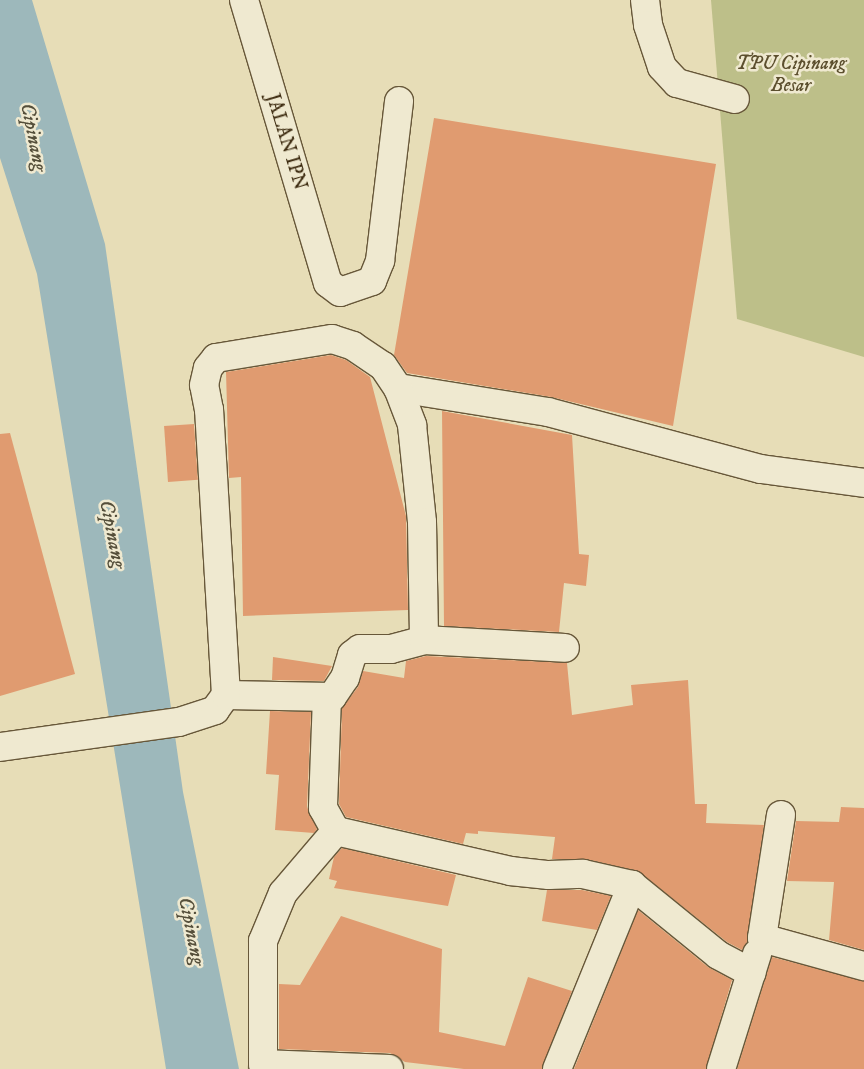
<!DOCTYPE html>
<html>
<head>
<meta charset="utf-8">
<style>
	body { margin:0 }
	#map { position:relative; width:864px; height:1069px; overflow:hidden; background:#e7ddb7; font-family:"IM FELL DW Pica",serif }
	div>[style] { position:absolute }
	.green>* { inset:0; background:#bdbf89 }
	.water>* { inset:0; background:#9db8bb }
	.building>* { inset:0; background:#e09b70; transform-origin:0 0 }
	.roads { filter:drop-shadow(1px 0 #675739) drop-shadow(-1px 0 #675739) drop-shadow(0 1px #675739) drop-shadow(0 -1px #675739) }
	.minor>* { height:28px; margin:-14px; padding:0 14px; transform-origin:14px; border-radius:14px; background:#efe9d0 }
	span { translate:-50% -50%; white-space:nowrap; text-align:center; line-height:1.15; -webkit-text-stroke:5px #efe9d0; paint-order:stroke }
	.park-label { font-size:19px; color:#5c4f2e; font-style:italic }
	.street-label { font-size:19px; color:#3c2a0f }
	.water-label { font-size:20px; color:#544e3a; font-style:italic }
</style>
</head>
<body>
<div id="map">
	<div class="green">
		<div style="clip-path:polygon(711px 0,864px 0,864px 357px,737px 319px)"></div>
	</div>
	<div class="water">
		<div style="clip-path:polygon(0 0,32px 0,105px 244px,183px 792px,239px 1069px,166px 1069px,37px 274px,0 158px)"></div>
	</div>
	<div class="building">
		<div style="clip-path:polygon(434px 118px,716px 164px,673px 426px,551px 397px,407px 373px,394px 355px)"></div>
		<div style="clip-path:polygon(331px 355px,346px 360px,370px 377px,406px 516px,408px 610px,243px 616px,241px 477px,229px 478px,226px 372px)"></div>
		<div style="clip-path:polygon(442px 411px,572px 435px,579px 554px,589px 555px,586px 586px,564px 583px,559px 632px,444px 626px)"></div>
		<div style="left:194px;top:424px;width:56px;height:30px;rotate:86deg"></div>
		<div style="clip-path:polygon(10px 433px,75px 674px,0 696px,0 434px)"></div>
		<div style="clip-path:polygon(426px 656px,567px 663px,572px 715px,633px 705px,631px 685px,688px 680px,695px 804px,707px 804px,706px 823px,764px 825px,747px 942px,742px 950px,727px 942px,638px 871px,586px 859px,552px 859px,555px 837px,478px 831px,478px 834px,466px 833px,463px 844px,346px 817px,339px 804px,342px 708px,358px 687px,363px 671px,404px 678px,406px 661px)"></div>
		<div style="clip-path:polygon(273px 657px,332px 666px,324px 681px,272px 680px)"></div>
		<div style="clip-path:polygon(270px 711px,311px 712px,307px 807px,317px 829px,314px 833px,275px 830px,279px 775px,266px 774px)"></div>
		<div style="clip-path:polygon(841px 807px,864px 808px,864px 950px,829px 940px,834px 882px,787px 881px,796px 821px,839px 822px)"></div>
		<div style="clip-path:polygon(342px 848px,456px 875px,448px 906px,334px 888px,337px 881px,329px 879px,334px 857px)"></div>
		<div style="clip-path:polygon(547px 890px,582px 890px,611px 896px,597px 930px,542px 921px)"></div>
		<div style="clip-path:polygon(638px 910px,708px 967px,732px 980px,706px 1069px,574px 1069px)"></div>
		<div style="clip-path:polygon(341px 916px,442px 949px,439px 1032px,505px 1046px,528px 977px,572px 991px,542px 1069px,464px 1069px,405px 1062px,390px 1053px,279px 1049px,279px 984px,300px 985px)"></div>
		<div style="clip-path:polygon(772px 957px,864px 981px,864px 1069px,737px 1069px)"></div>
	</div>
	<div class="roads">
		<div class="minor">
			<div style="left:244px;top:0;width:295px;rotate:73.5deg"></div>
			<div style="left:328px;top:283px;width:15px;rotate:37deg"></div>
			<div style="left:340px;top:292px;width:34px;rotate:-19deg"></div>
			<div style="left:372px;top:281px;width:22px;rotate:-68deg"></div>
			<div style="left:380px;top:261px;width:161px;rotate:-83.2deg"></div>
			<div style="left:645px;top:0;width:25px;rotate:83deg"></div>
			<div style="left:648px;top:25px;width:44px;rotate:71.6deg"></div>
			<div style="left:662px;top:67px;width:22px;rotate:47deg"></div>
			<div style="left:677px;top:83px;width:60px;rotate:15.4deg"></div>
			<div style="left:398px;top:388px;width:152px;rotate:9.1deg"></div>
			<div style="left:548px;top:412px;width:220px;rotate:15deg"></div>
			<div style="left:761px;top:469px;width:104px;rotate:7.7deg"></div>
			<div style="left:226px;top:695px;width:106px;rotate:1.1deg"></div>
			<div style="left:332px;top:697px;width:23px;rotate:-56deg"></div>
			<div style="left:345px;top:678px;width:24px;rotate:-73deg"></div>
			<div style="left:352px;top:655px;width:10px;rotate:-37deg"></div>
			<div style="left:360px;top:649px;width:31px"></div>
			<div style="left:391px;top:649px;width:34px;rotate:-15deg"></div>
			<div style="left:424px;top:640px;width:141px;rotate:3.2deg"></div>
			<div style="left:327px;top:697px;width:111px;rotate:92.1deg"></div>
			<div style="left:323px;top:808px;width:26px;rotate:61deg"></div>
			<div style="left:0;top:747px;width:181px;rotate:-8deg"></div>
			<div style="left:179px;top:722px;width:38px;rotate:-18deg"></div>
			<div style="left:215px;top:710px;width:19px;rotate:-54deg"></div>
			<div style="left:226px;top:695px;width:286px;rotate:-93.4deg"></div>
			<div style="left:209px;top:410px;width:25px;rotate:-101deg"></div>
			<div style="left:204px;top:385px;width:17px;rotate:-77deg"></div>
			<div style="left:208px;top:368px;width:13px;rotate:-51deg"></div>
			<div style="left:216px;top:358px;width:118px;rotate:-9.3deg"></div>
			<div style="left:332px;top:339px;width:22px;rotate:18deg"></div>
			<div style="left:353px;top:346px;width:36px;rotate:34deg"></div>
			<div style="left:383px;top:366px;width:27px;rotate:56deg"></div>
			<div style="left:398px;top:388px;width:40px;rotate:69deg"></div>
			<div style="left:412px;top:425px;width:98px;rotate:84.1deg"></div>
			<div style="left:422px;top:522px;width:118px;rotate:89deg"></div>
			<div style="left:781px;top:815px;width:124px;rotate:98.8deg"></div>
			<div style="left:762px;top:938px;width:106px;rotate:15.4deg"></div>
			<div style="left:389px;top:1069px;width:126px;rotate:-177.7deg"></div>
			<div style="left:263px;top:1064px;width:123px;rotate:-90deg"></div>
			<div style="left:263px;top:941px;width:52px;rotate:-67.4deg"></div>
			<div style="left:283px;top:893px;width:82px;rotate:-49.5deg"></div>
			<div style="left:336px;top:831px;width:179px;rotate:12.9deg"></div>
			<div style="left:510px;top:871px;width:39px;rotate:6deg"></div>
			<div style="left:549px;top:875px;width:34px;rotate:-2deg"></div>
			<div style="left:583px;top:874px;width:50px;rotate:12.7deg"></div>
			<div style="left:632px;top:885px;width:111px;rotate:39.1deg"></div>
			<div style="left:718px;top:955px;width:38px;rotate:28deg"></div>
			<div style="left:557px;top:1069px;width:199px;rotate:-67.8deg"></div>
			<div style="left:721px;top:1069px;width:121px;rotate:-72.6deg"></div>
		</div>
	</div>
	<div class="park-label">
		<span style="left:791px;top:75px">TPU Cipinang<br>Besar</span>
	</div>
	<div class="street-label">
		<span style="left:286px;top:142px;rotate:73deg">JALAN IPN</span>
	</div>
	<div class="water-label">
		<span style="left:33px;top:137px;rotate:79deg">Cipinang</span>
		<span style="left:112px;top:534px;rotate:79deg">Cipinang</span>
		<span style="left:191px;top:931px;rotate:79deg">Cipinang</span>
	</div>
</div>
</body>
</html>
